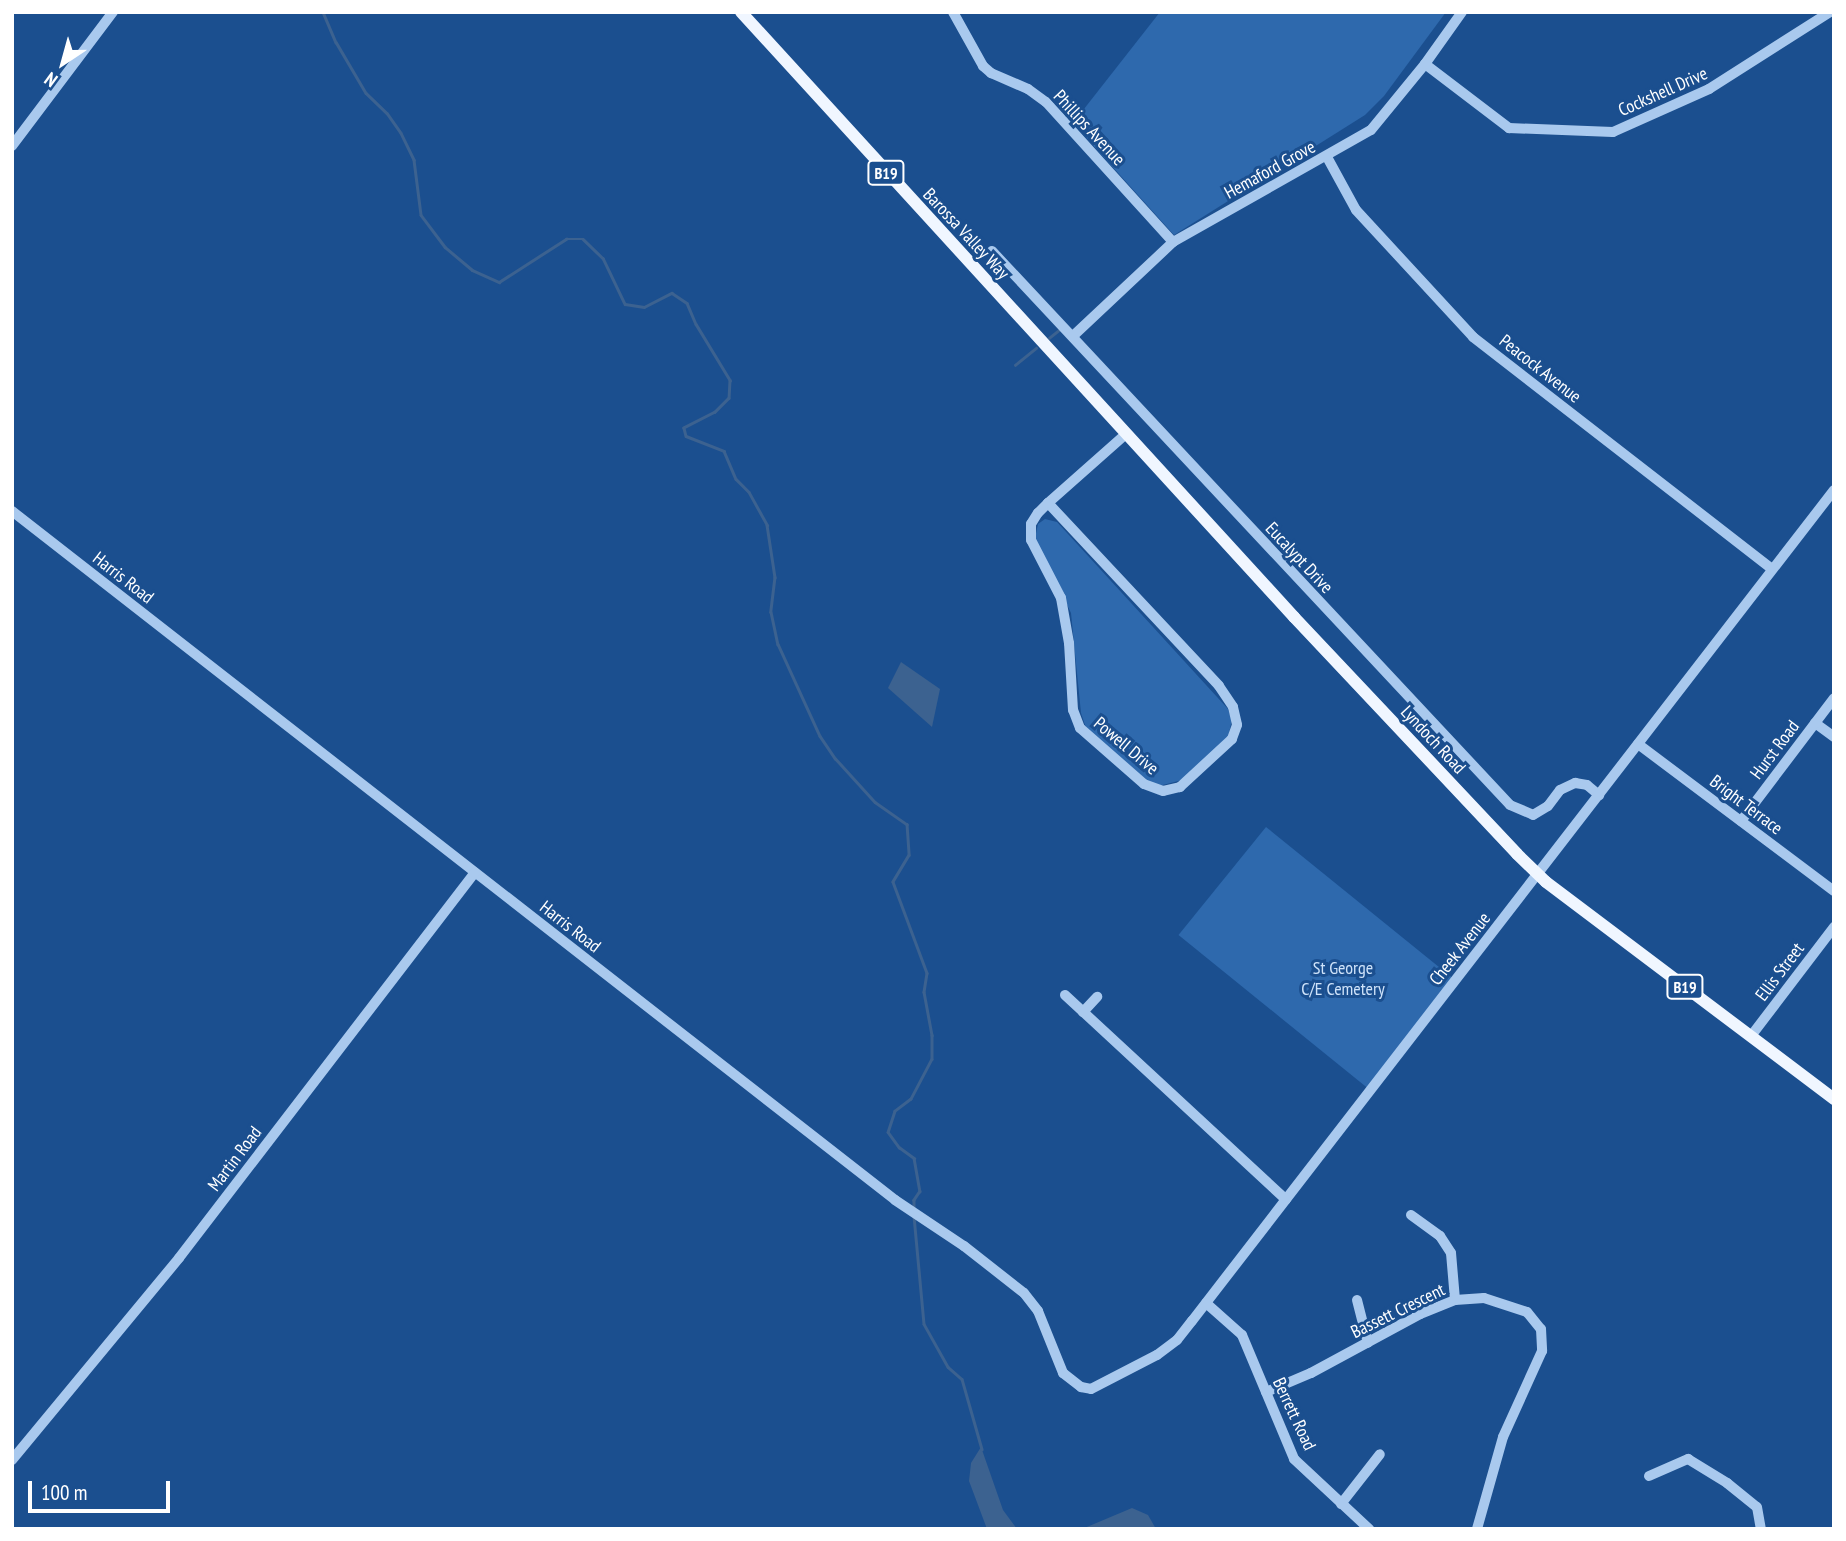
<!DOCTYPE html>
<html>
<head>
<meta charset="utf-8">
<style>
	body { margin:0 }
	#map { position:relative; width:1846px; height:1541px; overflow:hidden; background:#1b4f8f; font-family:"PT Sans Narrow",sans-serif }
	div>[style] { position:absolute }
	.green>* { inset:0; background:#2e69ad; transform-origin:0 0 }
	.water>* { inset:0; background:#3c6290 }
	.stream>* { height:2.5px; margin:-1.25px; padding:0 1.25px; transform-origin:1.25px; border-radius:1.25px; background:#3c6290 }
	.minor>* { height:10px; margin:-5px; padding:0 5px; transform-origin:5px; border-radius:5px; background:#a9c9ee }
	.major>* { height:12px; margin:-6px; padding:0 6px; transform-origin:6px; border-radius:6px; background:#f0f6ff }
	span { translate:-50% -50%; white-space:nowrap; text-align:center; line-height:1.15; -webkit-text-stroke:6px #1b4f8f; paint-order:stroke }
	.shield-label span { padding:2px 5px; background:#1b4f8f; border:2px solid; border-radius:5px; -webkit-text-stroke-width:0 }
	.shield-label { font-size:16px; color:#fff; font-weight:700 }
	.street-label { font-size:18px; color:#fff }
	.park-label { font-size:18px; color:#cfe3fa }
	.frame { position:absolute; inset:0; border:14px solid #fff; pointer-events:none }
	.north { position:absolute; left:28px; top:28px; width:70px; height:70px; -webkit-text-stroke:5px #1b4f8f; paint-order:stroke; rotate:216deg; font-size:19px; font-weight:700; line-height:28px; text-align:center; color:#fff }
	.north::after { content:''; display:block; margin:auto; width:24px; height:32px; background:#fff; clip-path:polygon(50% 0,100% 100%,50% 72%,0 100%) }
	.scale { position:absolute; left:28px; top:1481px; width:142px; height:32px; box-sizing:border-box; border:4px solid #fff; border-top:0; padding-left:9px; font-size:21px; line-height:24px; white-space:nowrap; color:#fff; -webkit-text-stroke:5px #1b4f8f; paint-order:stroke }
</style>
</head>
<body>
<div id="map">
	<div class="green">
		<div style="clip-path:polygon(1160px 12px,1446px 12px,1384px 96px,1365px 115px,1174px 235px,1073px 123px)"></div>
		<div style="clip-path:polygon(1045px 519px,1057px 522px,1228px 709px,1232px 720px,1228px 737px,1182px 780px,1159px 786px,1148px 781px,1086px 728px,1081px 713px,1071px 613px,1035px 538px,1038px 524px)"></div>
		<div style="left:1266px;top:827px;width:244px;height:139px;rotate:39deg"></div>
	</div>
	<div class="water">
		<div style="clip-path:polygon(901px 662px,940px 689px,932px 727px,888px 688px)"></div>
		<div style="clip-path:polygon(981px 1447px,1003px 1510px,1017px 1529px,987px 1529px,969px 1481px,971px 1463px)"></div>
		<div style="clip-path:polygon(1132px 1508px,1148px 1515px,1156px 1529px,1082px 1529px)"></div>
	</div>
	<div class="stream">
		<div style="left:323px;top:12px;width:33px;rotate:67deg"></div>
		<div style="left:336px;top:42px;width:59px;rotate:59.5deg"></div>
		<div style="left:366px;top:93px;width:29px;rotate:44deg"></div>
		<div style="left:387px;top:113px;width:24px;rotate:55deg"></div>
		<div style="left:401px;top:133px;width:30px;rotate:64deg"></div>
		<div style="left:414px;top:160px;width:55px;rotate:82.7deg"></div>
		<div style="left:421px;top:215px;width:40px;rotate:53deg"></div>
		<div style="left:445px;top:247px;width:35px;rotate:40deg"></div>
		<div style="left:472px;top:270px;width:30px;rotate:24deg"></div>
		<div style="left:499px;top:282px;width:80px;rotate:-32.7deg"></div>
		<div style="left:566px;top:239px;width:17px"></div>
		<div style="left:583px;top:239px;width:28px;rotate:44deg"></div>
		<div style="left:603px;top:258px;width:51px;rotate:64.4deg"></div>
		<div style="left:625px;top:304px;width:19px;rotate:9deg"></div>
		<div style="left:644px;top:307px;width:31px;rotate:-27deg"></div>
		<div style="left:672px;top:293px;width:18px;rotate:34deg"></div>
		<div style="left:687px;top:303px;width:23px;rotate:67deg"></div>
		<div style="left:696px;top:324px;width:66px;rotate:58.7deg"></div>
		<div style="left:730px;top:380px;width:18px;rotate:93deg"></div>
		<div style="left:729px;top:398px;width:20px;rotate:135deg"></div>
		<div style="left:715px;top:412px;width:35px;rotate:153deg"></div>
		<div style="left:684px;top:428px;width:8px;rotate:76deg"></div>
		<div style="left:686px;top:436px;width:41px;rotate:21.5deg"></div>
		<div style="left:724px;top:451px;width:30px;rotate:67deg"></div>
		<div style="left:736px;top:479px;width:18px;rotate:45deg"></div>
		<div style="left:749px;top:492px;width:38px;rotate:61deg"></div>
		<div style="left:767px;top:525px;width:53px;rotate:81.3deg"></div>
		<div style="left:775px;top:577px;width:35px;rotate:97deg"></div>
		<div style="left:771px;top:612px;width:33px;rotate:78deg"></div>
		<div style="left:778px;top:644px;width:101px;rotate:65.5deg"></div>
		<div style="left:820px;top:736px;width:27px;rotate:56deg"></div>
		<div style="left:835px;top:758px;width:59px;rotate:47.7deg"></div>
		<div style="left:875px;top:802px;width:39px;rotate:35deg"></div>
		<div style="left:907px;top:824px;width:31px;rotate:86deg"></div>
		<div style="left:909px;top:855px;width:31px;rotate:121deg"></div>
		<div style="left:893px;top:882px;width:97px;rotate:69.5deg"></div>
		<div style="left:927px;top:973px;width:19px;rotate:99deg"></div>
		<div style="left:924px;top:992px;width:44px;rotate:79.5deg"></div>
		<div style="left:932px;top:1035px;width:24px;rotate:90deg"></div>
		<div style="left:932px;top:1059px;width:45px;rotate:117.7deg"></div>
		<div style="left:911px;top:1099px;width:20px;rotate:143deg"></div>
		<div style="left:895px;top:1111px;width:22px;rotate:108deg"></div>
		<div style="left:888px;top:1132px;width:19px;rotate:54deg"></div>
		<div style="left:899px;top:1147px;width:19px;rotate:36deg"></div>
		<div style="left:914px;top:1158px;width:34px;rotate:80deg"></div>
		<div style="left:920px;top:1191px;width:11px;rotate:124deg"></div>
		<div style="left:914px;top:1200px;width:10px;rotate:90deg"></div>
		<div style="left:1049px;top:338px;width:14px;rotate:-39deg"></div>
		<div style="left:1015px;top:365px;width:27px;rotate:-39deg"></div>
		<div style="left:914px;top:1216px;width:108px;rotate:84.7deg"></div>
		<div style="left:924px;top:1324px;width:49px;rotate:60.8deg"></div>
		<div style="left:948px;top:1367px;width:18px;rotate:41deg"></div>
		<div style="left:962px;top:1379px;width:73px;rotate:74.1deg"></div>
	</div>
	<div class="minor">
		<div style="left:953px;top:12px;width:62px;rotate:60.9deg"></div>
		<div style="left:983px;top:66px;width:11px;rotate:41deg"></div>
		<div style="left:991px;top:73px;width:40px;rotate:23.4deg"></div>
		<div style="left:1028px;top:89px;width:22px;rotate:36deg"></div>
		<div style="left:1046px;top:102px;width:189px;rotate:47.8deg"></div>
		<div style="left:1425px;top:64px;width:106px;rotate:37.3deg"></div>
		<div style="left:1509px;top:128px;width:104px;rotate:2.2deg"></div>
		<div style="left:1613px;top:132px;width:105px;rotate:-24.1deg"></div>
		<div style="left:1709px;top:89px;width:143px;rotate:-32.5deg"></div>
		<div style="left:12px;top:146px;width:168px;rotate:-53deg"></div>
		<div style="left:1327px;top:157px;width:60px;rotate:61.3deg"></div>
		<div style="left:1356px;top:210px;width:173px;rotate:47.3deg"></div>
		<div style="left:1473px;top:337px;width:378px;rotate:37.8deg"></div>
		<div style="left:992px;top:251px;width:758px;rotate:46.92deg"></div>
		<div style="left:1510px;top:805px;width:25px;rotate:23deg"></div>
		<div style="left:1533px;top:815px;width:17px;rotate:-31deg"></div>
		<div style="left:1548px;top:806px;width:20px;rotate:-53deg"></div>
		<div style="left:1560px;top:790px;width:17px;rotate:-25deg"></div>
		<div style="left:1575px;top:783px;width:12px;rotate:9deg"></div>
		<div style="left:1587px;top:785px;width:16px;rotate:40deg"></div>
		<div style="left:1073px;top:336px;width:137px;rotate:-43.2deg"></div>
		<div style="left:1173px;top:242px;width:227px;rotate:-29.5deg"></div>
		<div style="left:1371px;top:130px;width:85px;rotate:-50.7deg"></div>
		<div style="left:1425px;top:64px;width:64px;rotate:-54.6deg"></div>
		<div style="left:1048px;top:503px;width:250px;rotate:46.9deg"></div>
		<div style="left:1219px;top:686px;width:25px;rotate:56deg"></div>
		<div style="left:1233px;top:707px;width:18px;rotate:77deg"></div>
		<div style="left:1237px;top:725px;width:15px;rotate:110deg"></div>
		<div style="left:1232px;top:739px;width:71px;rotate:137.3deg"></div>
		<div style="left:1180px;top:787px;width:17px;rotate:167deg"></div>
		<div style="left:1163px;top:791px;width:20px;rotate:-160deg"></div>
		<div style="left:1144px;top:784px;width:85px;rotate:-138.8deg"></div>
		<div style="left:1080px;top:728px;width:19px;rotate:-111deg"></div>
		<div style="left:1073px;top:710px;width:67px;rotate:-93.4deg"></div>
		<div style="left:1069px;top:643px;width:46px;rotate:-100.1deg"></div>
		<div style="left:1061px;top:598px;width:65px;rotate:-117.3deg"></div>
		<div style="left:1031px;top:540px;width:16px;rotate:-90deg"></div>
		<div style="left:1031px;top:524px;width:13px;rotate:-58deg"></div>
		<div style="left:1038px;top:513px;width:14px;rotate:-45deg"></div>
		<div style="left:1048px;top:503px;width:104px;rotate:-41.5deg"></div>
		<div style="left:12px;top:511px;width:1120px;rotate:37.96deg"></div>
		<div style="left:895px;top:1200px;width:83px;rotate:33.7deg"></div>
		<div style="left:964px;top:1246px;width:76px;rotate:38.1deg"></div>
		<div style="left:1024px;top:1293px;width:23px;rotate:52deg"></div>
		<div style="left:1038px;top:1311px;width:67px;rotate:68deg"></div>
		<div style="left:1063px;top:1373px;width:23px;rotate:38deg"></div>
		<div style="left:1081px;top:1387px;width:10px;rotate:11deg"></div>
		<div style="left:1091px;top:1389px;width:74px;rotate:-27.3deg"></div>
		<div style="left:1157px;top:1355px;width:25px;rotate:-37deg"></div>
		<div style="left:1177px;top:1340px;width:24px;rotate:-52deg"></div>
		<div style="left:1192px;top:1321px;width:1050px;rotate:-52.31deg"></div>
		<div style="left:1815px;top:723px;width:24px;rotate:36deg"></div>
		<div style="left:1638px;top:744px;width:245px;rotate:36.9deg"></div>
		<div style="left:1741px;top:821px;width:154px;rotate:-52.9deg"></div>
		<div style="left:1065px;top:995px;width:301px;rotate:42.8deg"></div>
		<div style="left:1083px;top:1012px;width:21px;rotate:-47deg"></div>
		<div style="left:1751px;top:1036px;width:137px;rotate:-52.7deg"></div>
		<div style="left:1411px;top:1215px;width:36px;rotate:36deg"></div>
		<div style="left:1440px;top:1236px;width:20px;rotate:57deg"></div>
		<div style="left:1451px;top:1253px;width:47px;rotate:85.1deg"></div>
		<div style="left:1357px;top:1300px;width:44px;rotate:75.7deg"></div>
		<div style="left:1206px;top:1303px;width:48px;rotate:41.6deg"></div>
		<div style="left:1242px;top:1335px;width:134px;rotate:67.2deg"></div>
		<div style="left:1294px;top:1459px;width:103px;rotate:43deg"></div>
		<div style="left:1266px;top:1392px;width:49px;rotate:-22.9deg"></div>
		<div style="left:1311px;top:1373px;width:124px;rotate:-28.4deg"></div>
		<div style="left:1420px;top:1314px;width:38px;rotate:-22deg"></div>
		<div style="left:1455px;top:1300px;width:29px;rotate:-4deg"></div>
		<div style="left:1484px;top:1298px;width:45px;rotate:18deg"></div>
		<div style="left:1527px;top:1312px;width:22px;rotate:51deg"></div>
		<div style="left:1541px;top:1329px;width:22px;rotate:87deg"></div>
		<div style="left:1542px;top:1351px;width:94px;rotate:114.4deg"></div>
		<div style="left:1503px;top:1437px;width:96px;rotate:105.8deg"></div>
		<div style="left:12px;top:1460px;width:262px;rotate:-50.4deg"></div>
		<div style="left:179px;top:1258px;width:486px;rotate:-52.5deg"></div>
		<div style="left:1649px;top:1476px;width:43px;rotate:-23.6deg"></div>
		<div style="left:1688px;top:1459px;width:46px;rotate:31.6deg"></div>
		<div style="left:1727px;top:1483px;width:38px;rotate:39deg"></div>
		<div style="left:1757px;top:1507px;width:22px;rotate:80deg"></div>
		<div style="left:1341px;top:1504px;width:63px;rotate:-52deg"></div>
	</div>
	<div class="major">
		<div style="left:741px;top:12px;width:820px;rotate:47.57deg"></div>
		<div style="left:1294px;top:617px;width:325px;rotate:46.7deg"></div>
		<div style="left:1517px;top:854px;width:40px;rotate:44deg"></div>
		<div style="left:1546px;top:882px;width:361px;rotate:37deg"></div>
	</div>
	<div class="shield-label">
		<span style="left:886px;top:173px">B19</span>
		<span style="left:1685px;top:987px">B19</span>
	</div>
	<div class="street-label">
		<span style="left:1663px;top:92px;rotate:-24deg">Cockshell Drive</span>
		<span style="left:1089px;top:128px;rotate:47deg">Phillips Avenue</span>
		<span style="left:1270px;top:170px;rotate:-29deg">Hemaford Grove</span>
		<span style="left:966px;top:234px;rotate:47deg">Barossa Valley Way</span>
		<span style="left:1540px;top:369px;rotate:38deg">Peacock Avenue</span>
		<span style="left:1299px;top:558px;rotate:47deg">Eucalypt Drive</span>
		<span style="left:123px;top:578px;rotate:38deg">Harris Road</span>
		<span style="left:1433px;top:740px;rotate:47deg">Lyndoch Road</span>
		<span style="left:1126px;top:746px;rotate:40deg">Powell Drive</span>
		<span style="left:1775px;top:750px;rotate:-53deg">Hurst Road</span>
		<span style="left:1746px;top:805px;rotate:37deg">Bright Terrace</span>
		<span style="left:570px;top:927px;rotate:38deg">Harris Road</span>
		<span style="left:1460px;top:949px;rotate:-52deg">Cheek Avenue</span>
		<span style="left:1780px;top:972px;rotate:-53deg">Ellis Street</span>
		<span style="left:235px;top:1159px;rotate:-53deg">Martin Road</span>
		<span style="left:1398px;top:1311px;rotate:-26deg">Bassett Crescent</span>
		<span style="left:1294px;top:1414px;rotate:65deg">Berrett Road</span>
	</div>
	<div class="park-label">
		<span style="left:1343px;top:979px">St George<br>C/E Cemetery</span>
	</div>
	<div class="frame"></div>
	<div class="north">N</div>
	<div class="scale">100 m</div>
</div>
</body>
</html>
